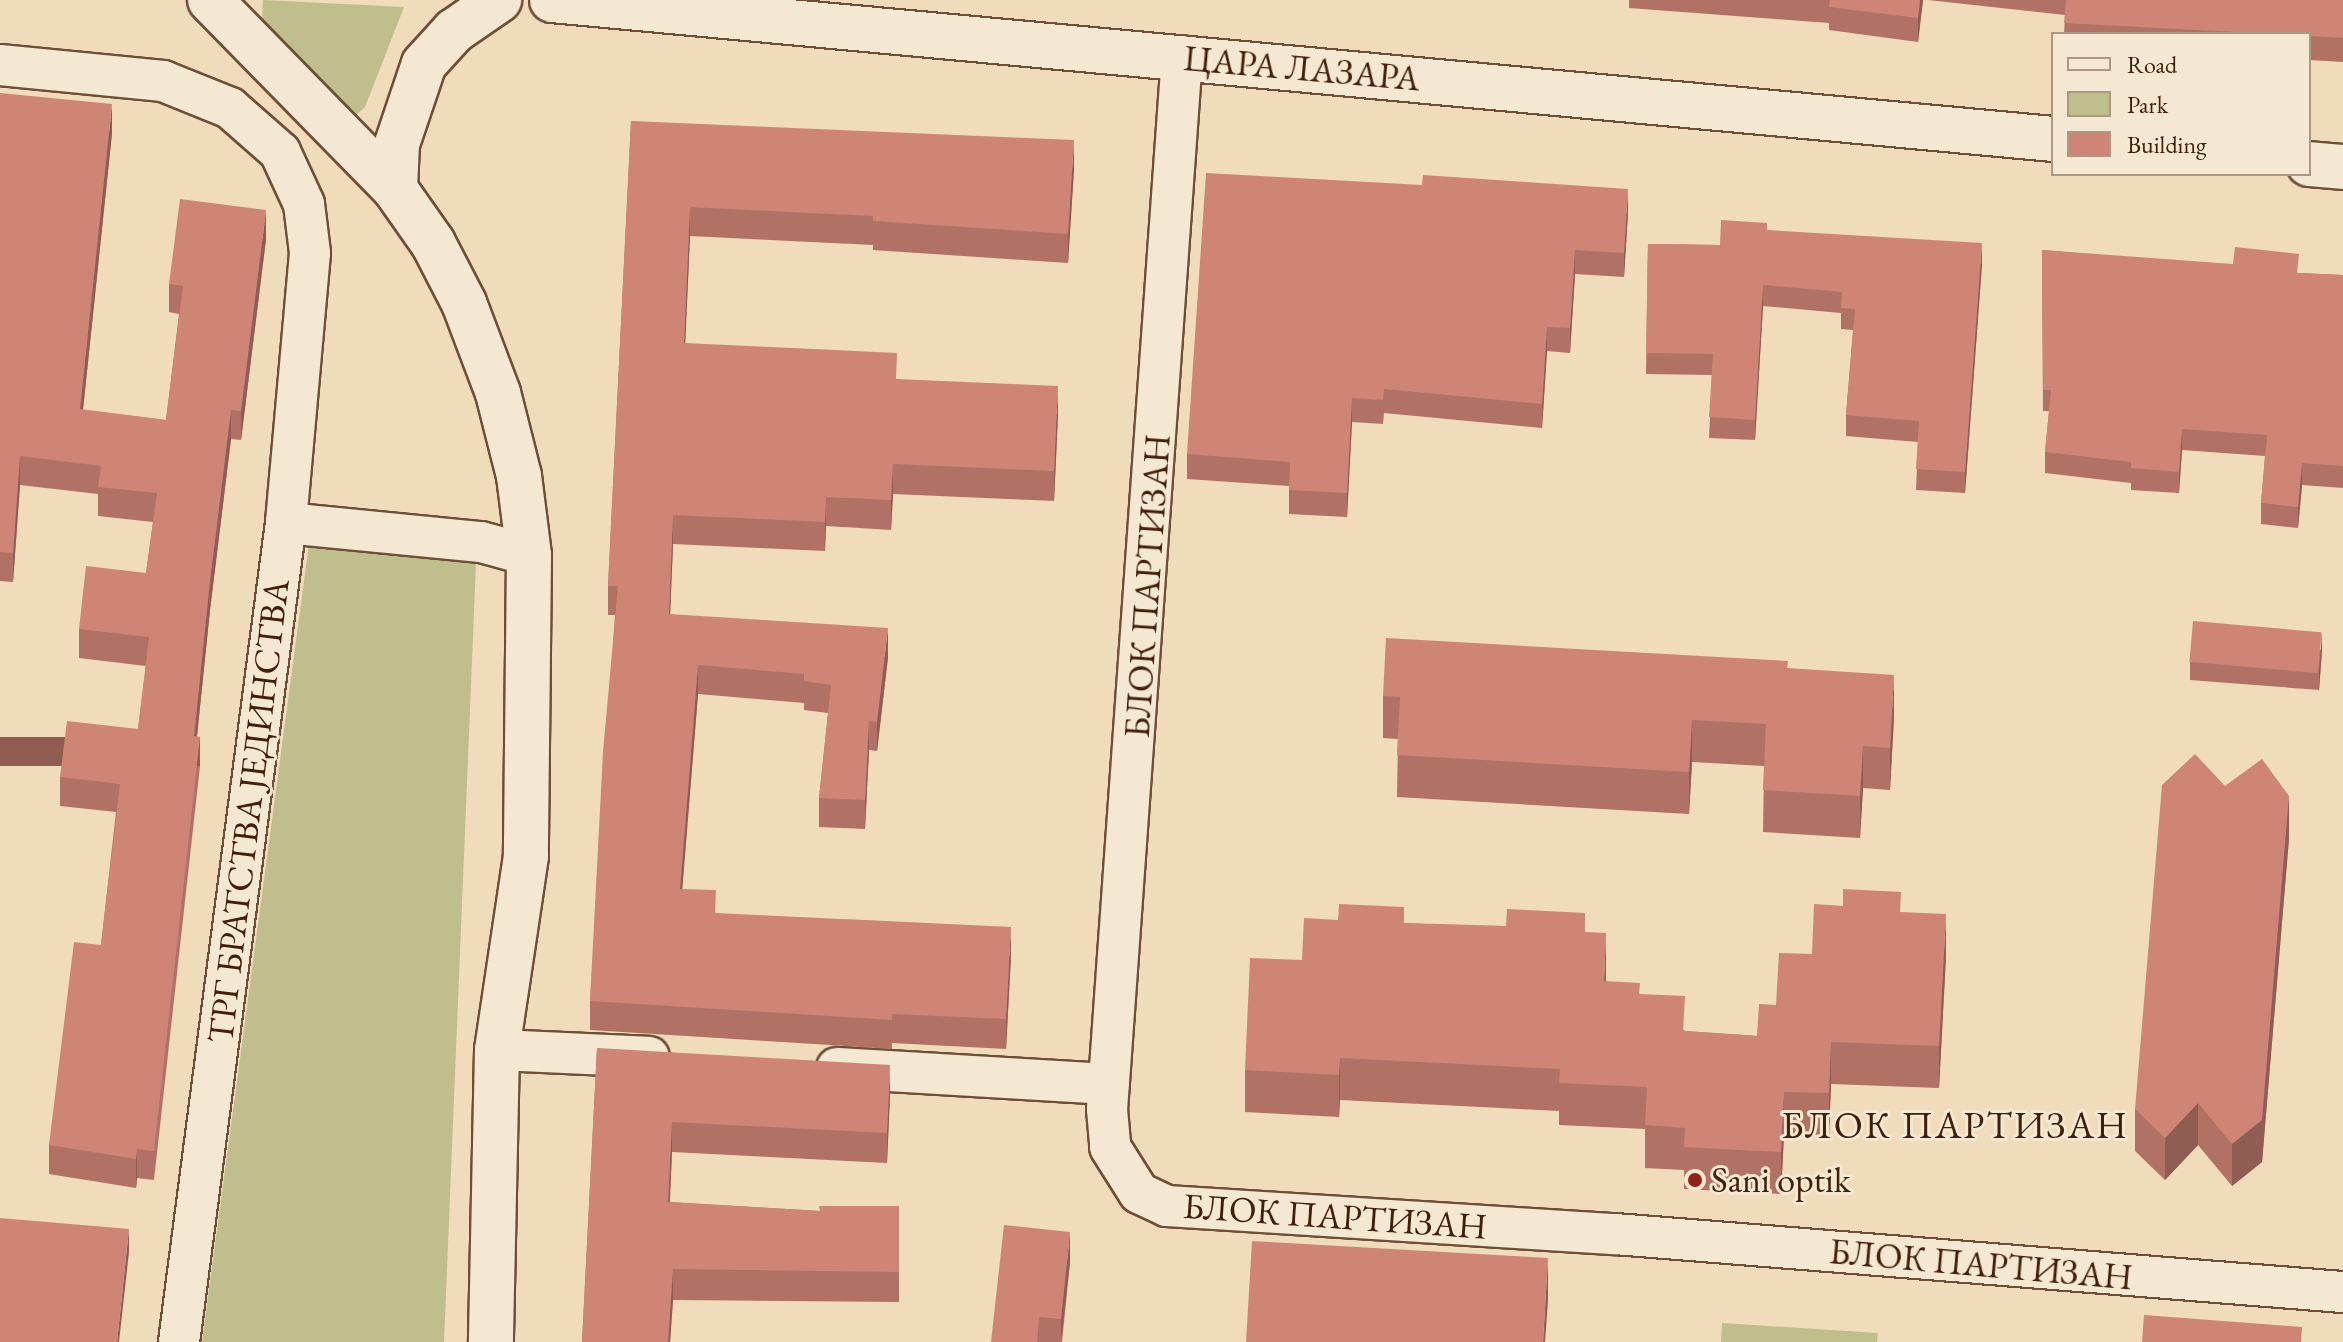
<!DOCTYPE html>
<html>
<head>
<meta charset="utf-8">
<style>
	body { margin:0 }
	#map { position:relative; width:2343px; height:1342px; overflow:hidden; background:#f0dbba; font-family:"EB Garamond",serif }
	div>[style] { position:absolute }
	.green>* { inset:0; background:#bfbe8c }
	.roads { filter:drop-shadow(2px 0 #6d4f37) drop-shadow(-2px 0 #6d4f37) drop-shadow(0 2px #6d4f37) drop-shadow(0 -2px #6d4f37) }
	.minor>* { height:40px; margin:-20px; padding:0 20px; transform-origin:20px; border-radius:20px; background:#f5e8d2 }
	.tertiary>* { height:44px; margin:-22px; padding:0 22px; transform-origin:22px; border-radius:22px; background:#f5e8d2 }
	.secondary>* { height:44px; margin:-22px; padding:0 22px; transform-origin:22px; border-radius:22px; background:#f5e8d2 }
	.wall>* { inset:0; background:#b17265 }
	.shaded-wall>* { inset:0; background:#905d52; transform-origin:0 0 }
	.building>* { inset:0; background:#ce8575; transform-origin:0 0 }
	.dots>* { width:22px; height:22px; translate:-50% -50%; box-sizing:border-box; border:4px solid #f5e8d2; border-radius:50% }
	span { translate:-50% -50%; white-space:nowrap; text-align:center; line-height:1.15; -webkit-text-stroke:6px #f5e8d2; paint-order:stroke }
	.street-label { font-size:36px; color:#41200b }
	.poi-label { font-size:36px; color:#41200b }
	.left { translate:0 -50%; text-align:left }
	.neighbourhood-label { font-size:38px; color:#41200b; letter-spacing:2px }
	.legend { position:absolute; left:2051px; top:32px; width:260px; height:144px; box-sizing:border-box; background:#f5e8d2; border:2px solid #ad9882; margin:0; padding:10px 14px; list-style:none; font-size:24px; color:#41200b }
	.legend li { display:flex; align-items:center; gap:16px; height:40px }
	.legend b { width:40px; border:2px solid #ad9882 }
</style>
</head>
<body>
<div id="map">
	<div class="green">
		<div style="clip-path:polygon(263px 0,404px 7px,365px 107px,355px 116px,332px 107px,262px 21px)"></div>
		<div style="clip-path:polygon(309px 544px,476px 563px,444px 1342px,202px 1342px)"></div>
		<div style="clip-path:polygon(1722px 1323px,1878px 1333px,1877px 1342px,1721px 1342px)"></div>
	</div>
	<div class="roads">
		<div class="minor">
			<div style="left:1182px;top:56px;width:1056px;rotate:94.07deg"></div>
			<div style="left:1107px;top:1109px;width:38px;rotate:85deg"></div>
			<div style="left:1110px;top:1147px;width:54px;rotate:57.8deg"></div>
			<div style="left:1139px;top:1193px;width:31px;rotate:25deg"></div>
			<div style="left:1167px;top:1206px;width:449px;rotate:3.6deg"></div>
			<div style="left:1615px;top:1234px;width:730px;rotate:4.56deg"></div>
			<div style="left:0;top:65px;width:164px;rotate:5.6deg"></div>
			<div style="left:163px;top:81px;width:72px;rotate:21.9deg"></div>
			<div style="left:230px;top:108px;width:67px;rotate:41.3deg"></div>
			<div style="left:280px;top:152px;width:57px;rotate:65.2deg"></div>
			<div style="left:304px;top:204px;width:49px;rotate:83deg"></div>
			<div style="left:310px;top:253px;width:271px;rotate:95.1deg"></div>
			<div style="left:497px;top:1050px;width:152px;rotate:2.6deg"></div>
			<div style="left:837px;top:1068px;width:272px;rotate:3.4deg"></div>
			<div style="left:179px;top:1342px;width:826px;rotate:-82.56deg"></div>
			<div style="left:286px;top:523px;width:196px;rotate:5.6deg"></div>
			<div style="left:481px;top:542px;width:50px;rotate:15.2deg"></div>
		</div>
		<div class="tertiary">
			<div style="left:210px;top:0;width:264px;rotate:45.6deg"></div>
			<div style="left:395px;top:189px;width:66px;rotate:54.9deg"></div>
			<div style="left:433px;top:243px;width:68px;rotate:62.7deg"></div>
			<div style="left:464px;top:303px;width:96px;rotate:69.3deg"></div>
			<div style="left:498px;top:393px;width:86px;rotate:75.8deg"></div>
			<div style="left:519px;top:476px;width:80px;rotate:82.8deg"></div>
			<div style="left:529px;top:555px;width:301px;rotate:90.6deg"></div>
			<div style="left:526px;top:856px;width:196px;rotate:98.5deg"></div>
			<div style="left:497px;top:1050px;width:292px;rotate:91.2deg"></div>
		</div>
		<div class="secondary">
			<div style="left:552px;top:0;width:1507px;rotate:5.29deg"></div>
			<div style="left:2309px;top:164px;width:34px;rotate:5deg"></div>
			<div style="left:395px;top:189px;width:45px;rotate:-87.5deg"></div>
			<div style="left:397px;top:144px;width:84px;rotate:-71.4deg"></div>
			<div style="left:424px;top:64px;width:45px;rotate:-47.7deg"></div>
			<div style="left:454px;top:31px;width:55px;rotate:-34.6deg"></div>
		</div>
	</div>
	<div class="wall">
		<div style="clip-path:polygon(1629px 0,1923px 0,1918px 42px,1829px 30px,1829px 23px,1629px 8px)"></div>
		<div style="clip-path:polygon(1928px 0,2343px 0,2343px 62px,2309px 60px,2309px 34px,2064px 34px,2065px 15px)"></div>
		<div style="clip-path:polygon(0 93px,112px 133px,83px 410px,166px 420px,179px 314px,169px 312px,169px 284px,266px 239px,241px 440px,231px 439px,210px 610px,197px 736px,200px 766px,154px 1180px,137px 1178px,136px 1188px,49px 1174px,49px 1145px,101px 945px,116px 812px,60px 806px,60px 777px,138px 729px,146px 666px,79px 658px,79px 629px,146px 573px,153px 522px,98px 516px,98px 494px,20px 485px,13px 582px,0 581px)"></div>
		<div style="clip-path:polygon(631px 121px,1074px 169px,1068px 263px,873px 250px,873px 245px,690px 236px,685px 343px,897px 379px,1058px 415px,1054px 501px,893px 494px,891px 530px,826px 526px,825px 551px,673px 544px,670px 614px,888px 657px,877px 751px,869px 750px,865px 829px,819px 827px,819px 798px,828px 713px,804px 710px,804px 703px,698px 694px,682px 889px,716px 913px,1011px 956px,1006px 1049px,892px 1043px,892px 1049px,590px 1030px,590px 1001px,615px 615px,608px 615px,608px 586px)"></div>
		<div style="clip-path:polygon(1628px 213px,1624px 277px,1575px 274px,1570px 353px,1547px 351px,1542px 428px,1384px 413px,1383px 424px,1352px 422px,1347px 517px,1289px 514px,1289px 486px,1187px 479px,1187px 454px)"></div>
		<div style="clip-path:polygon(1767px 230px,1982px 264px,1965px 493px,1916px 490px,1918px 442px,1846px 436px,1846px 415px,1853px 330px,1841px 329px,1841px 313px,1763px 306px,1755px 440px,1709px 438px,1712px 375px,1646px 374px,1648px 244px,1720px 245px)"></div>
		<div style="clip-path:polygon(2042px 250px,2299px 273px,2343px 275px,2343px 488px,2302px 485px,2298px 528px,2261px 524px,2261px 503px,2265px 456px,2182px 450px,2179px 493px,2131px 490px,2131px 483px,2045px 473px,2045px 452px,2049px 411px,2043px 411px)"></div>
		<div style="clip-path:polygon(2322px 650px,2319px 690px,2190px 680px,2190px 662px)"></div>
		<div style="clip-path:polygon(1788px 668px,1894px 717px,1890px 790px,1863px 788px,1860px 838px,1763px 832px,1764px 766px,1692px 762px,1689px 814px,1397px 797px,1398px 739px,1383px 738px,1383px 696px)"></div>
		<div style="clip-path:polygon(2225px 786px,2289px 838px,2262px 1162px,2232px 1186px,2198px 1145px,2165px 1180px,2135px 1151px,2135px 1109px)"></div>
		<div style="clip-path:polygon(1901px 912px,1946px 956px,1939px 1088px,1831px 1084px,1829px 1135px,1784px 1134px,1781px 1194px,1684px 1189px,1684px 1170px,1645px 1168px,1645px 1129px,1559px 1125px,1559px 1111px,1340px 1100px,1339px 1117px,1245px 1112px,1245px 1070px,1302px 960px,1404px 923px,1585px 932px,1606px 981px,1640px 994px,1685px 1031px,1757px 1036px,1776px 1005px,1812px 954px)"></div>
		<div style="clip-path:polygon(597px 1048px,890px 1095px,887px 1163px,672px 1152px,670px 1202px,820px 1211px,899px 1206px,899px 1302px,673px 1300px,670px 1342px,582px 1342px)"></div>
		<div style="clip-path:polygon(1070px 1262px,1062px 1342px,991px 1342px)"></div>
	</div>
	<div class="shaded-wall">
		<div style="clip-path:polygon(1920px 0,1923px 0,1918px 42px,1918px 18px)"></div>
		<div style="clip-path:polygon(112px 104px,112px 133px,80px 438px,80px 409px)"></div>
		<div style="clip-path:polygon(1074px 140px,1074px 169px,1068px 263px,1068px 234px)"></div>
		<div style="clip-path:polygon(1628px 189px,1628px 213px,1624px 277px,1624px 253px)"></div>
		<div style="clip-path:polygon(690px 207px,690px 236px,684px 372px,684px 343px)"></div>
		<div style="clip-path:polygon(266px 210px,266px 239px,241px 440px,241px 411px)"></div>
		<div style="clip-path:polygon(1982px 243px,1982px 264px,1965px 493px,1965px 472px)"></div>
		<div style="clip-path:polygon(1575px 250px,1575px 274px,1570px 353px,1570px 328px)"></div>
		<div style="clip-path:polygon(1763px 285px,1763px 306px,1755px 440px,1755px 420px)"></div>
		<div style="clip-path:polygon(1547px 327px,1547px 351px,1542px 428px,1542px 404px)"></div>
		<div style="clip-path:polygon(1058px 386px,1058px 415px,1054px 501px,1054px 471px)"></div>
		<div style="clip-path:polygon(1352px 398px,1352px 422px,1347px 517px,1347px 493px)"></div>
		<div style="clip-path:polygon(231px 410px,231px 439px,210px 610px,194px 765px,194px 736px,210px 581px)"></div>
		<div style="clip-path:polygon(2182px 429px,2182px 450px,2179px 493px,2179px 472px)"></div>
		<div style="clip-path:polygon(20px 456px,20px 485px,13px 582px,13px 553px)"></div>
		<div style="clip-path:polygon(2302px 463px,2302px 485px,2298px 528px,2298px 507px)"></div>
		<div style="clip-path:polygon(893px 464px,893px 494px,891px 530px,891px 500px)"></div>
		<div style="clip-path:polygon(826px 497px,826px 526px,825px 551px,825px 522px)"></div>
		<div style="clip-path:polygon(673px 515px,673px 544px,669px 643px,669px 614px)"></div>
		<div style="clip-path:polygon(888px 628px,888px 657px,877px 751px,877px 722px)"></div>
		<div style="clip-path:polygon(2322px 632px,2322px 650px,2319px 690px,2319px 672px)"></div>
		<div style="clip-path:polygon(698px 665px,698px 694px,680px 918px,680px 889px)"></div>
		<div style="clip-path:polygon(1894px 675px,1894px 717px,1890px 790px,1890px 748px)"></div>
		<div style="clip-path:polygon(1692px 720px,1692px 762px,1689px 814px,1689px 772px)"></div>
		<div style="clip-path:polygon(869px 721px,869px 750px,865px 829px,865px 800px)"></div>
		<div style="left:200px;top:737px;width:29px;height:417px;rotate:90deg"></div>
		<div style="clip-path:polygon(1863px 746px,1863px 788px,1860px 838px,1860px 796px)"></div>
		<div style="clip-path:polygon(2289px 796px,2289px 838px,2262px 1162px,2232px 1186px,2232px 1144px)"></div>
		<div style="clip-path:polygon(1946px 914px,1946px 956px,1939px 1088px,1939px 1046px)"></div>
		<div style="clip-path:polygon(1011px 927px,1011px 956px,1006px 1049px,1006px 1019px)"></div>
		<div style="clip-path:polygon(1606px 933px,1606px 975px,1604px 1023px,1604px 981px)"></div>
		<div style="clip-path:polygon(1831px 1042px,1831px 1084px,1829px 1135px,1829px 1093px)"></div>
		<div style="clip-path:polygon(1340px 1058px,1340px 1100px,1339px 1117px,1339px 1075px)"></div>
		<div style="clip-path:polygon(890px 1065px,890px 1095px,887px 1163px,887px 1133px)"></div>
		<div style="clip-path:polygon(1784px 1092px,1784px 1134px,1781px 1194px,1781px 1152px)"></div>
		<div style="clip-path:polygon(2198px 1103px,2198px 1145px,2165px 1180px,2165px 1138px)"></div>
		<div style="clip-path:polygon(672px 1122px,672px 1152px,668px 1233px,668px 1202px)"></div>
		<div style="clip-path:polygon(137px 1149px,137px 1178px,136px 1188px,136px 1159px)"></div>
		<div style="clip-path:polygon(129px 1229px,129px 1252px,119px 1342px,117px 1342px)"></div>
		<div style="clip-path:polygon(1070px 1232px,1070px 1262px,1061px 1342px,1061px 1319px)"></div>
		<div style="clip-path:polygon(1548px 1258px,1548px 1300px,1545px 1342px,1543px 1342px)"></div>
		<div style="clip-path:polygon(673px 1269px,673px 1300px,670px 1342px,668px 1342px)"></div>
	</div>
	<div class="building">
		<div style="clip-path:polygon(1830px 0,1920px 0,1918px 18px,1829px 7px)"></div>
		<div style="clip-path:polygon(2066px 0,2343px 0,2343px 38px,2309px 36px,2309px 34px,2274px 34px,2064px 23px)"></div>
		<div style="clip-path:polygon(0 93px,112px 104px,80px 409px,166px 420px,183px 286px,169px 284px,180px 199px,266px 210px,241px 411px,231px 410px,210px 581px,194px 736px,200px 737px,154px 1151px,137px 1149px,136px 1159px,49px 1145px,74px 942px,101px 945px,120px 784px,60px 777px,67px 721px,138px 729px,149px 637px,79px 629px,86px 566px,146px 573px,157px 493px,98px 487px,101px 466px,20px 456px,13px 553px,0 552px)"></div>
		<div style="clip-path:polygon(631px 121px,1074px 140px,1068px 234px,873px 221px,873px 216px,690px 207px,684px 343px,897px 353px,896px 379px,1058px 386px,1054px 471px,893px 464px,891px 500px,826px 497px,825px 522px,673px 515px,669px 614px,888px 628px,877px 722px,869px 721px,865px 800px,819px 798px,831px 685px,804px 681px,804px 674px,698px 665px,680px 889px,716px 890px,715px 913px,1011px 927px,1006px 1019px,892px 1014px,892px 1020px,590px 1001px,603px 752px,618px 586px,608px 586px)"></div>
		<div style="clip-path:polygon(1206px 173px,1422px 185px,1423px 175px,1628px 189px,1624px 253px,1575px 250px,1570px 328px,1547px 327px,1542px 404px,1384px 389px,1383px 400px,1352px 398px,1347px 493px,1289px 490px,1290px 462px,1187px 454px)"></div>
		<div style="clip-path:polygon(1721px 220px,1767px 223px,1767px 230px,1982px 243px,1965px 472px,1916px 469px,1919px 421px,1846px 415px,1855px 309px,1841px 308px,1842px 292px,1763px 285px,1755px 420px,1709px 417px,1713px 354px,1646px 353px,1648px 244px,1720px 245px)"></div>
		<div style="clip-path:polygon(2235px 247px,2299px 254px,2297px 273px,2343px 275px,2343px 466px,2302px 463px,2298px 507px,2261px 503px,2267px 435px,2182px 429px,2179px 472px,2131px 468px,2131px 462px,2045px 452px,2051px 390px,2043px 390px,2042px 250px,2233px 264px)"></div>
		<div style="left:2193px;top:621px;width:129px;height:41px;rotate:5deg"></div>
		<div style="clip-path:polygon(1386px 638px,1788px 661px,1787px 668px,1894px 675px,1890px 748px,1863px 746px,1860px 796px,1763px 790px,1766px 724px,1692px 720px,1689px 772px,1397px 755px,1400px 697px,1383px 696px)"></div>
		<div style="clip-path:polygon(2195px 754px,2225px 786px,2262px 759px,2289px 796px,2262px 1120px,2232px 1144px,2198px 1103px,2165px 1138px,2135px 1109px,2162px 785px)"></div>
		<div style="clip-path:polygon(1843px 889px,1901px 892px,1900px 912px,1946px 914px,1939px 1046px,1831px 1042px,1829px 1093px,1784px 1092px,1781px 1152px,1684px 1147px,1685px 1128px,1645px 1125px,1647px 1087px,1559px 1083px,1560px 1069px,1340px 1058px,1339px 1075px,1245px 1070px,1250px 958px,1302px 960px,1304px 918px,1338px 920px,1339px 904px,1404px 907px,1404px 923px,1506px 926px,1507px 909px,1585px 913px,1585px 932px,1606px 933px,1604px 981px,1640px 983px,1639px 994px,1685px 996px,1683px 1031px,1757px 1036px,1759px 1004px,1776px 1005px,1779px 953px,1812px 954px,1814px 904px,1843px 906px)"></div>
		<div style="clip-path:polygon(597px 1048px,890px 1065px,887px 1133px,672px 1122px,668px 1202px,820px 1211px,819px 1206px,899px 1206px,899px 1272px,673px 1269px,668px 1342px,582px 1342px)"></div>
		<div style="clip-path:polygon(0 1218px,129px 1229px,117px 1342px,0 1342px)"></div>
		<div style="clip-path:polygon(1004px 1225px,1070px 1232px,1061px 1319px,1039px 1317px,1037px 1342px,991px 1342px)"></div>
		<div style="clip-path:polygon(1252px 1241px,1548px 1258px,1543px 1342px,1246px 1342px)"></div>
		<div style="clip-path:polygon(2144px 1315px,2302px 1327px,2301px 1342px,2142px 1342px)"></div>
	</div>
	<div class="dots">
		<div style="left:1695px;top:1180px;background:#8f2418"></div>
	</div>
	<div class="street-label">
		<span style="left:1302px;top:68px;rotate:5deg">ЦАРА ЛАЗАРА</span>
		<span style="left:1147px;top:586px;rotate:-86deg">БЛОК ПАРТИЗАН</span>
		<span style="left:248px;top:811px;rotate:-83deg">ТРГ БРАТСТВА ЈЕДИНСТВА</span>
		<span style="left:1335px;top:1216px;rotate:4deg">БЛОК ПАРТИЗАН</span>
		<span style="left:1981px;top:1264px;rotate:5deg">БЛОК ПАРТИЗАН</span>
	</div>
	<div class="poi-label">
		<span class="left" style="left:1711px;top:1180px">Sani optik</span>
	</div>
	<div class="neighbourhood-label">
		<span style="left:1955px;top:1125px">БЛОК ПАРТИЗАН</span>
	</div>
	<ul class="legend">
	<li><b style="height:10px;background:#f5e8d2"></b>Road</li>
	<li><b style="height:22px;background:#bfbe8c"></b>Park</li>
	<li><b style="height:22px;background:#ce8575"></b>Building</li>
	</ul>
</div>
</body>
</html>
